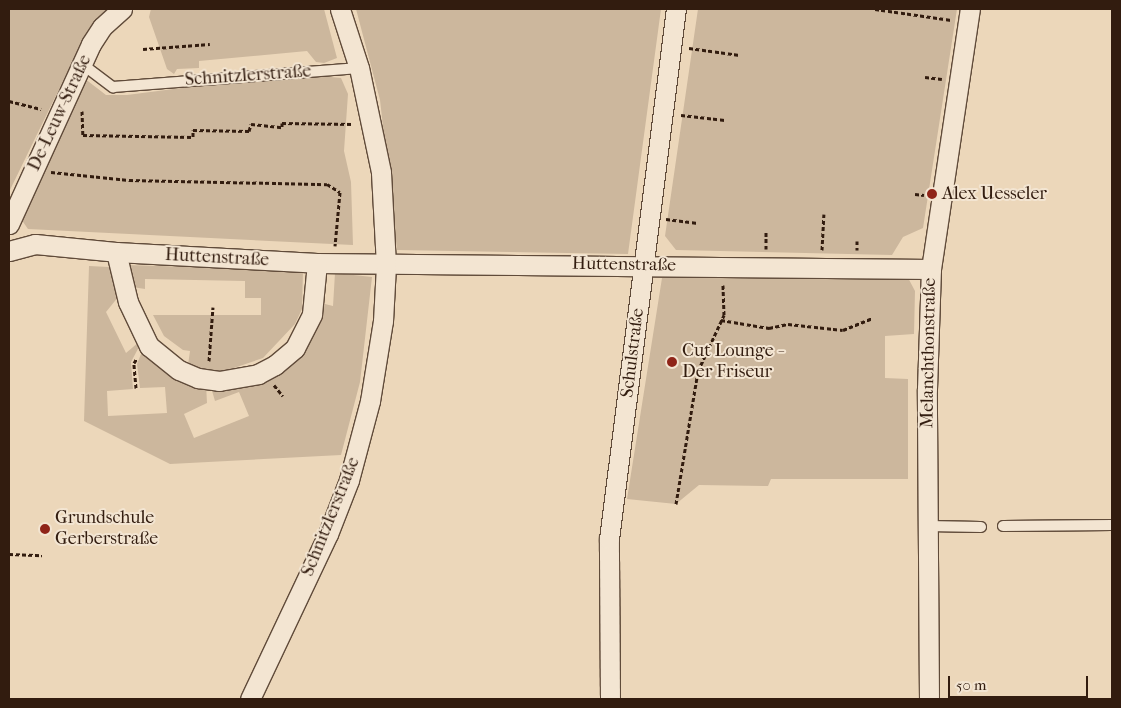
<!DOCTYPE html>
<html>
<head>
<meta charset="utf-8">
<style>
	body { margin:0 }
	#map { position:relative; width:1121px; height:708px; overflow:hidden; background:#ecd7ba; font-family:"IM FELL French Canon",serif }
	div>[style] { position:absolute }
	.green>* { inset:0; background:#ccb79d }
	.path>* { height:3px; margin-top:-1.5px; transform-origin:0; background:repeating-linear-gradient(90deg,#321c0f 0 4px,transparent 0 6.5px) }
	.roads { filter:drop-shadow(1px 0 #604b3a) drop-shadow(-1px 0 #604b3a) drop-shadow(0 1px #604b3a) drop-shadow(0 -1px #604b3a) }
	.service>* { height:10px; margin:-5px; padding:0 5px; transform-origin:5px; border-radius:5px; background:#f3e5d2 }
	.minor>* { height:19px; margin:-9.5px; padding:0 9.5px; transform-origin:9.5px; border-radius:9.5px; background:#f3e5d2 }
	.dots>* { width:14px; height:14px; translate:-50% -50%; box-sizing:border-box; border:2px solid #f3e5d2; border-radius:50% }
	span { translate:-50% -50%; white-space:nowrap; text-align:center; line-height:1.15; -webkit-text-stroke:4px #f3e5d2; paint-order:stroke }
	.street-label { font-size:18px; color:#321c0f }
	.poi-label { font-size:18px; color:#321c0f }
	.left { translate:0 -50%; text-align:left }
	.frame { position:absolute; inset:0; border:10px solid #321c0f; pointer-events:none }
	.scale { position:absolute; left:948px; top:676px; width:140px; height:22px; box-sizing:border-box; border:2px solid #321c0f; border-top:0; padding-left:6px; font-size:15px; line-height:18px; white-space:nowrap; color:#321c0f; -webkit-text-stroke:4px #f3e5d2; paint-order:stroke }
</style>
</head>
<body>
<div id="map">
	<div class="green">
		<div style="clip-path:polygon(9px 9px,109px 9px,80px 46px,9px 192px)"></div>
		<div style="clip-path:polygon(151px 9px,324px 9px,337px 58px,324px 63px,316px 62px,307px 51px,199px 61px,199px 68px,177px 69px,174px 74px,167px 69px,149px 17px)"></div>
		<div style="clip-path:polygon(356px 9px,661px 9px,628px 254px,397px 250px,380px 100px)"></div>
		<div style="clip-path:polygon(698px 9px,957px 9px,923px 228px,903px 237px,892px 255px,676px 250px,665px 236px)"></div>
		<div style="clip-path:polygon(80px 75px,106px 95px,127px 95px,212px 84px,321px 76px,341px 78px,348px 94px,344px 151px,351px 182px,353px 245px,28px 229px,21px 219px)"></div>
		<div style="clip-path:polygon(125px 265px,303px 270px,302px 309px,295px 324px,263px 358px,216px 374px,188px 365px,190px 351px,183px 350px,164px 336px,153px 315px,261px 315px,261px 298px,245px 298px,245px 281px,145px 279px,145px 289px,126px 286px)"></div>
		<div style="clip-path:polygon(89px 266px,109px 267px,119px 296px,106px 312px,126px 353px,139px 342px,140px 345px,131px 362px,133px 389px,107px 391px,108px 416px,167px 413px,165px 387px,140px 388px,137px 364px,143px 349px,206px 384px,207px 403px,184px 414px,194px 438px,249px 416px,239px 392px,215px 401px,210px 384px,260px 379px,321px 303px,333px 306px,335px 273px,372px 277px,360px 382px,341px 455px,170px 464px,84px 421px)"></div>
		<div style="clip-path:polygon(906px 274px,915px 291px,914px 334px,885px 336px,885px 378px,908px 379px,908px 479px,771px 479px,768px 486px,699px 485px,676px 504px,627px 499px,662px 278px)"></div>
	</div>
	<div class="path">
		<div style="left:875px;top:9px;width:77px;rotate:8.2deg"></div>
		<div style="left:689px;top:48px;width:51px;rotate:7.8deg"></div>
		<div style="left:143px;top:49px;width:67px;rotate:-4.3deg"></div>
		<div style="left:925px;top:77px;width:17px;rotate:7deg"></div>
		<div style="left:9px;top:101px;width:33px;rotate:14deg"></div>
		<div style="left:82px;top:111px;width:24px;rotate:88deg"></div>
		<div style="left:83px;top:135px;width:110px;rotate:1deg"></div>
		<div style="left:193px;top:137px;width:7px;rotate:-90deg"></div>
		<div style="left:193px;top:130px;width:56px;rotate:1deg"></div>
		<div style="left:249px;top:131px;width:7px;rotate:-74deg"></div>
		<div style="left:251px;top:124px;width:31px;rotate:6deg"></div>
		<div style="left:282px;top:127px;width:4px;rotate:-90deg"></div>
		<div style="left:282px;top:123px;width:71px;rotate:0.8deg"></div>
		<div style="left:681px;top:115px;width:44px;rotate:6.5deg"></div>
		<div style="left:51px;top:172px;width:78px;rotate:5.9deg"></div>
		<div style="left:129px;top:180px;width:198px;rotate:1.2deg"></div>
		<div style="left:327px;top:184px;width:15px;rotate:32deg"></div>
		<div style="left:340px;top:192px;width:54px;rotate:95.3deg"></div>
		<div style="left:915px;top:194px;width:9px;rotate:6deg"></div>
		<div style="left:666px;top:219px;width:32px;rotate:7deg"></div>
		<div style="left:857px;top:241px;width:9px;rotate:90deg"></div>
		<div style="left:766px;top:249px;width:19px;rotate:-90deg"></div>
		<div style="left:822px;top:250px;width:36px;rotate:-87deg"></div>
		<div style="left:721px;top:320px;width:49px;rotate:9.5deg"></div>
		<div style="left:769px;top:328px;width:19px;rotate:-12deg"></div>
		<div style="left:788px;top:324px;width:55px;rotate:6.2deg"></div>
		<div style="left:843px;top:330px;width:32px;rotate:-22deg"></div>
		<div style="left:209px;top:361px;width:54px;rotate:-85.8deg"></div>
		<div style="left:274px;top:385px;width:14px;rotate:51deg"></div>
		<div style="left:136px;top:388px;width:25px;rotate:-95deg"></div>
		<div style="left:134px;top:363px;width:6px;rotate:-59deg"></div>
		<div style="left:676px;top:504px;width:135px;rotate:-80.6deg"></div>
		<div style="left:698px;top:371px;width:62px;rotate:-65.1deg"></div>
		<div style="left:724px;top:315px;width:30px;rotate:-92deg"></div>
		<div style="left:9px;top:554px;width:33px;rotate:2deg"></div>
	</div>
	<div class="roads">
		<div class="service">
			<div style="left:82px;top:64px;width:39px;rotate:37deg"></div>
			<div style="left:113px;top:87px;width:247px;rotate:-4.4deg"></div>
			<div style="left:928px;top:526px;width:53px;rotate:1.1deg"></div>
			<div style="left:1003px;top:526px;width:109px;rotate:-0.5deg"></div>
		</div>
		<div class="minor">
			<div style="left:9px;top:224px;width:198px;rotate:-65.5deg"></div>
			<div style="left:91px;top:44px;width:20px;rotate:-57deg"></div>
			<div style="left:102px;top:27px;width:27px;rotate:-42deg"></div>
			<div style="left:9px;top:251px;width:27px;rotate:-15deg"></div>
			<div style="left:35px;top:244px;width:81px;rotate:5.6deg"></div>
			<div style="left:116px;top:252px;width:201px;rotate:3.1deg"></div>
			<div style="left:317px;top:263px;width:614px;rotate:0.56deg"></div>
			<div style="left:116px;top:252px;width:51px;rotate:76.5deg"></div>
			<div style="left:128px;top:302px;width:49px;rotate:64.5deg"></div>
			<div style="left:149px;top:346px;width:38px;rotate:39deg"></div>
			<div style="left:179px;top:370px;width:21px;rotate:23deg"></div>
			<div style="left:198px;top:378px;width:21px;rotate:8deg"></div>
			<div style="left:219px;top:381px;width:40px;rotate:-10deg"></div>
			<div style="left:258px;top:374px;width:19px;rotate:-28deg"></div>
			<div style="left:275px;top:365px;width:26px;rotate:-40deg"></div>
			<div style="left:295px;top:348px;width:38px;rotate:-63deg"></div>
			<div style="left:312px;top:314px;width:51px;rotate:-84.4deg"></div>
			<div style="left:250px;top:699px;width:183px;rotate:-64.7deg"></div>
			<div style="left:328px;top:534px;width:58px;rotate:-68.7deg"></div>
			<div style="left:349px;top:480px;width:82px;rotate:-75.1deg"></div>
			<div style="left:370px;top:401px;width:81px;rotate:-80.8deg"></div>
			<div style="left:383px;top:321px;width:56px;rotate:-86.9deg"></div>
			<div style="left:386px;top:265px;width:93px;rotate:-93.1deg"></div>
			<div style="left:381px;top:172px;width:106px;rotate:-101.9deg"></div>
			<div style="left:359px;top:68px;width:62px;rotate:-107.9deg"></div>
			<div style="left:610px;top:699px;width:160px;rotate:-90.4deg"></div>
			<div style="left:609px;top:539px;width:534px;rotate:-82.8deg"></div>
			<div style="left:929px;top:699px;width:310px;rotate:-90.4deg"></div>
			<div style="left:927px;top:389px;width:120px;rotate:-88.1deg"></div>
			<div style="left:931px;top:269px;width:263px;rotate:-81.5deg"></div>
		</div>
	</div>
	<div class="dots">
		<div style="left:932px;top:194px;background:#8f2418"></div>
		<div style="left:672px;top:362px;background:#8f2418"></div>
		<div style="left:45px;top:529px;background:#8f2418"></div>
	</div>
	<div class="street-label">
		<span style="left:248px;top:76px;rotate:-4deg">Schnitzlerstraße</span>
		<span style="left:60px;top:113px;rotate:-65deg">De-Leuw-Straße</span>
		<span style="left:217px;top:258px;rotate:3deg">Huttenstraße</span>
		<span style="left:624px;top:265px;rotate:1deg">Huttenstraße</span>
		<span style="left:633px;top:353px;rotate:-83deg">Schulstraße</span>
		<span style="left:929px;top:353px;rotate:-89deg">Melanchthonstraße</span>
		<span style="left:331px;top:517px;rotate:-68deg">Schnitzlerstraße</span>
	</div>
	<div class="poi-label">
		<span class="left" style="left:942px;top:194px">Alex Uesseler</span>
		<span class="left" style="left:682px;top:362px">Cut Lounge -<br>Der Friseur</span>
		<span class="left" style="left:55px;top:529px">Grundschule<br>Gerberstraße</span>
	</div>
	<div class="frame"></div>
	<div class="scale">50 m</div>
</div>
</body>
</html>
